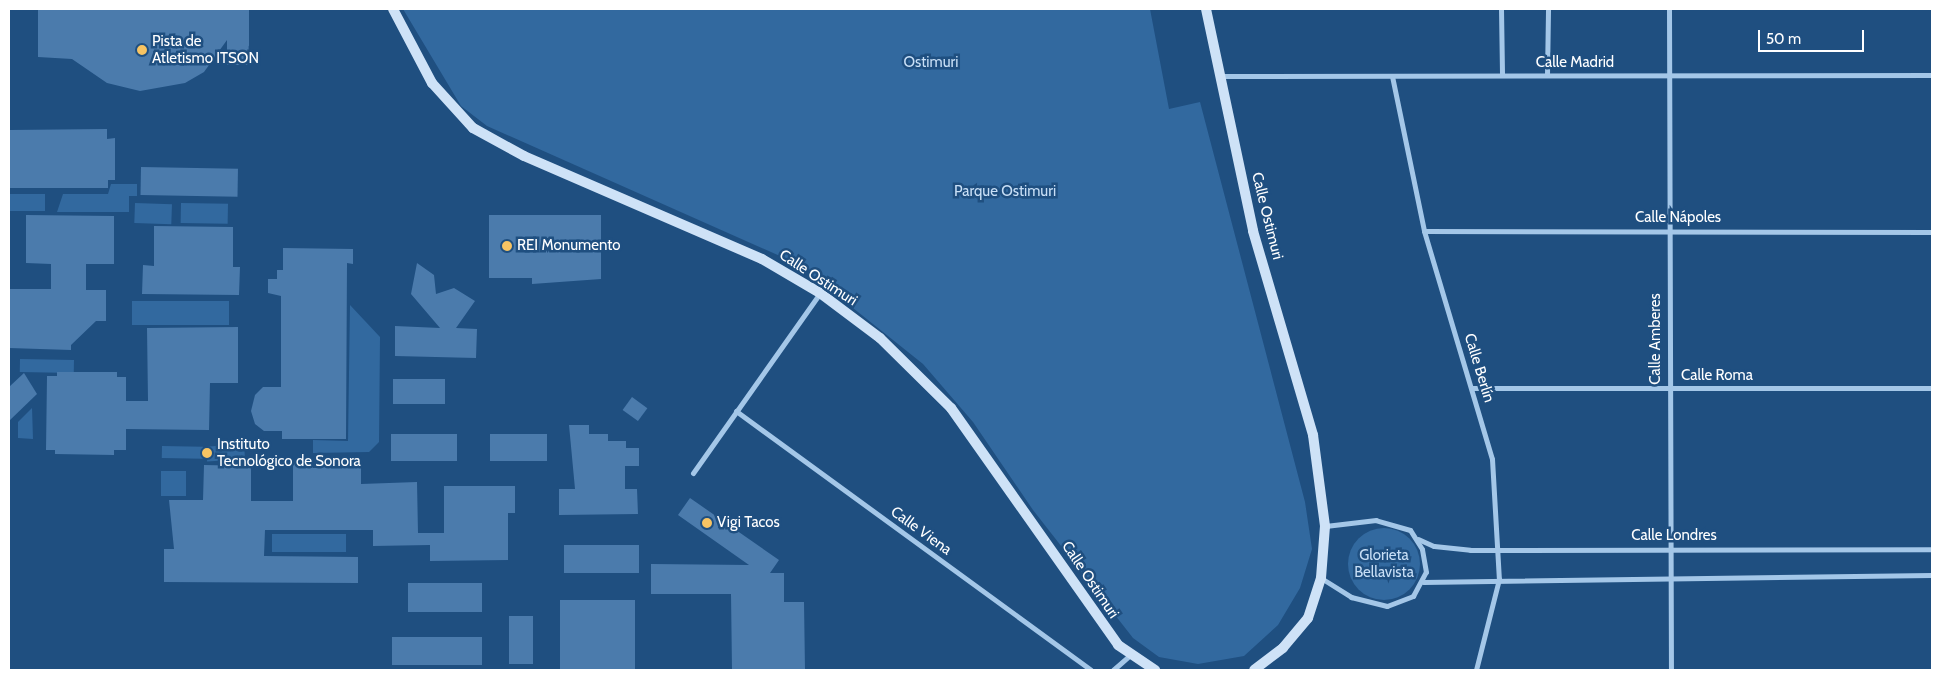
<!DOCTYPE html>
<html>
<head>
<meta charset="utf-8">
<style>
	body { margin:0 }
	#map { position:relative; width:1941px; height:679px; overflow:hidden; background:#1f4f80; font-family:Cabin,sans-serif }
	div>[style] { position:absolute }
	.green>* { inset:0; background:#32699f; transform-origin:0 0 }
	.round { border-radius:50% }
	.building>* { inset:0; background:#4b7bac; transform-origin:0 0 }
	.street>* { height:5px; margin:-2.5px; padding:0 2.5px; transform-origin:2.5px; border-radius:2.5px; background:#a4c7e8 }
	.secondary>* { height:10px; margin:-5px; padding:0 5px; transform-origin:5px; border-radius:5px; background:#cee2f7 }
	.dots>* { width:14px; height:14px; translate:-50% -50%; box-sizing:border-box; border:2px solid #1f4f80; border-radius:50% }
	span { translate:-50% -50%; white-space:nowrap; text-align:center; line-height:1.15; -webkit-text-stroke:5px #1f4f80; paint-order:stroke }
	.poi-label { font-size:15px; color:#fff }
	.left { translate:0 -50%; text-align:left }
	.park-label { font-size:15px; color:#c8dff6 }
	.street-label { font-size:15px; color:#fff }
	.frame { position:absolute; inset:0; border:10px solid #fff; pointer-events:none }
	.scale { position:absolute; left:1758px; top:30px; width:106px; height:22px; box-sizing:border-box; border:2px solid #fff; border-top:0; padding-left:6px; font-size:15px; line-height:18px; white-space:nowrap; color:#fff; -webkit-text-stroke:4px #1f4f80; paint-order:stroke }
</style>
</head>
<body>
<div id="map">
	<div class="green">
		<div style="clip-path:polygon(403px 9px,1150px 9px,1169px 109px,1200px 102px,1305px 502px,1312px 549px,1300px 588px,1278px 625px,1244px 656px,1198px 664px,1159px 657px,1133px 638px,1033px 510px,973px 422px,923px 364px,798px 264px,487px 126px,461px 106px)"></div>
		<div style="clip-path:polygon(111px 184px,137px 184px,137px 196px,129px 196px,129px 212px,57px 212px,63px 194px,108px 194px)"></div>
		<div style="left:9px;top:194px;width:36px;height:17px"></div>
		<div style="left:135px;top:203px;width:37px;height:20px;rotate:2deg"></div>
		<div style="left:181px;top:203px;width:47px;height:20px;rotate:1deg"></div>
		<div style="left:132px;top:301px;width:97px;height:24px"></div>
		<div style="clip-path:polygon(350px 305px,380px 337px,379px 442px,369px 452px,313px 453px,313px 440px,348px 441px)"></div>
		<div style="left:20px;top:359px;width:54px;height:13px;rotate:1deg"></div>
		<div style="clip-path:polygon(32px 408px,33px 439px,18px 438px,18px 422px)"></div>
		<div style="left:244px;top:444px;width:15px;height:38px;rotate:86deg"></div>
		<div style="left:162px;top:446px;width:41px;height:12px;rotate:1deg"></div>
		<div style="left:161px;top:471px;width:25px;height:25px"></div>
		<div class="round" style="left:1348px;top:528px;width:72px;height:72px"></div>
		<div style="left:346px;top:534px;width:18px;height:74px;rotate:90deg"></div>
	</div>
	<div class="building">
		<div style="clip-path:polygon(38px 9px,249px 9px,249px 65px,227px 65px,227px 40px,204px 72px,185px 83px,140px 91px,107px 83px,72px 59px,38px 57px)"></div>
		<div style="clip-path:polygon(107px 129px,107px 139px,115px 138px,115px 180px,108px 180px,108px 188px,10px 188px,10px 130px)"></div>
		<div style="left:141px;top:167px;width:97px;height:28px;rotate:1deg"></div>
		<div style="clip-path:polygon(26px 215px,114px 216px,114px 264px,86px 264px,86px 290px,106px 290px,106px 321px,96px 321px,71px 345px,71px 350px,9px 348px,9px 289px,51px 289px,51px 264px,26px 263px)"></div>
		<div style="clip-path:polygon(489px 215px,601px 215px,601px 279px,532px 284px,532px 278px,489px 278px)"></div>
		<div style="clip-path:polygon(154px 226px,233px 227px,233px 267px,240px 267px,239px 295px,142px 294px,143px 265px,154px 266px)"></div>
		<div style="clip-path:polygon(283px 248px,353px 249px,353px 264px,347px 263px,346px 439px,282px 439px,282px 431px,264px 431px,255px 424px,251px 411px,255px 395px,263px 387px,281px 387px,281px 296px,268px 293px,268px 279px,277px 279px,277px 270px,283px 270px)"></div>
		<div style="clip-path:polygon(417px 263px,434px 275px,436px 294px,454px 288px,475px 301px,456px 328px,477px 329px,476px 358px,395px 356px,395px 326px,440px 328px,411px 294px)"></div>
		<div style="clip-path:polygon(238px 327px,238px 383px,210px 383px,209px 430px,126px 429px,126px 450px,114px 450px,114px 455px,55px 454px,55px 450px,46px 450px,47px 376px,57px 376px,57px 372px,117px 372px,117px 377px,126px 377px,126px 401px,148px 401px,147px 328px)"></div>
		<div style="clip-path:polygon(24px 373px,37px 394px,9px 421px,9px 387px)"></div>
		<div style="left:393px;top:379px;width:52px;height:25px"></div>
		<div style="left:632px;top:397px;width:19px;height:16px;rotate:36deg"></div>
		<div style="clip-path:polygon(569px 425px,589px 425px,589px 434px,608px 434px,608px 441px,626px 441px,626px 448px,639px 448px,639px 466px,625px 466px,625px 489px,637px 489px,638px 514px,559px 515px,559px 489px,575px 489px)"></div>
		<div style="left:391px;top:434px;width:66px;height:27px"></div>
		<div style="left:547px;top:434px;width:27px;height:57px;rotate:90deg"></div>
		<div style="clip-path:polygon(293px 460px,313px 460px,313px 468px,361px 463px,361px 484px,417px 482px,418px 533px,444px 533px,444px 486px,515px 486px,515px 513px,508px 513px,508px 560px,430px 561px,430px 545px,373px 546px,373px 530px,265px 530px,264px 556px,358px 557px,358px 583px,164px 582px,164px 549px,174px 549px,169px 500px,203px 500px,204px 465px,251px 466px,251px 501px,293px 501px)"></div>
		<div style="clip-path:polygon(690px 498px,779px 560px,770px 573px,784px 573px,784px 602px,804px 602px,805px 670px,732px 670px,731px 594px,651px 594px,651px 564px,749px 565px,678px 515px)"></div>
		<div style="left:564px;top:545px;width:75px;height:28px"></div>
		<div style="left:408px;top:583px;width:74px;height:29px"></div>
		<div style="left:560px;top:600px;width:75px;height:70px"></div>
		<div style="left:509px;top:616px;width:24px;height:48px"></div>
		<div style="left:482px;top:637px;width:28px;height:90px;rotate:90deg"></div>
	</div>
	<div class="street">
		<div style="left:1501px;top:9px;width:66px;rotate:89.1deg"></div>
		<div style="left:1669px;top:9px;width:661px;rotate:89.83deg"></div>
		<div style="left:1547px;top:75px;width:66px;rotate:-89.1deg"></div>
		<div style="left:1218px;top:76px;width:714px;rotate:-0.08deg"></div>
		<div style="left:1392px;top:76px;width:158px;rotate:78.3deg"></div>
		<div style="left:1424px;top:231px;width:238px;rotate:73.4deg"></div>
		<div style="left:1492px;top:459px;width:120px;rotate:86.7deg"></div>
		<div style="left:1499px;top:579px;width:94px;rotate:104.2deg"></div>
		<div style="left:1424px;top:231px;width:508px;rotate:0.11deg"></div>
		<div style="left:1472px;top:388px;width:460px"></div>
		<div style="left:736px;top:411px;width:439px;rotate:36.1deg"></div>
		<div style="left:693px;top:473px;width:220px;rotate:-54.8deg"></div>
		<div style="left:1418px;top:539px;width:17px;rotate:24deg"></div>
		<div style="left:1434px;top:546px;width:36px;rotate:6deg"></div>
		<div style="left:1470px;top:550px;width:462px;rotate:-0.1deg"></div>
		<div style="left:1321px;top:578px;width:36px;rotate:32deg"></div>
		<div style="left:1351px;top:597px;width:37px;rotate:14deg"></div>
		<div style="left:1387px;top:606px;width:28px;rotate:-21deg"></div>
		<div style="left:1413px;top:596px;width:27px;rotate:-62deg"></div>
		<div style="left:1426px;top:572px;width:23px;rotate:-100deg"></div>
		<div style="left:1422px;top:549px;width:22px;rotate:-122deg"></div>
		<div style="left:1410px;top:530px;width:35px;rotate:-164deg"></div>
		<div style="left:1376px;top:520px;width:51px;rotate:173.3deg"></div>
		<div style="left:1423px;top:582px;width:509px;rotate:-0.79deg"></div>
		<div style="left:1113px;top:670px;width:21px;rotate:-41deg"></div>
	</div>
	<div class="secondary">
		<div style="left:393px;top:9px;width:84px;rotate:62.2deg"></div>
		<div style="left:432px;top:83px;width:61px;rotate:47.7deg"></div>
		<div style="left:473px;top:128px;width:58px;rotate:28.8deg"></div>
		<div style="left:524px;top:156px;width:259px;rotate:23.4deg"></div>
		<div style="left:762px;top:259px;width:67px;rotate:30.4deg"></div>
		<div style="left:820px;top:293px;width:75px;rotate:36.9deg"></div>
		<div style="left:880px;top:338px;width:100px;rotate:44.6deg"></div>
		<div style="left:951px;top:408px;width:290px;rotate:54.8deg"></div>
		<div style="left:1118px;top:645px;width:45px;rotate:34deg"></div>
		<div style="left:1206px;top:9px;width:227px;rotate:78deg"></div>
		<div style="left:1253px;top:231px;width:213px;rotate:73.6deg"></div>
		<div style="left:1313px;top:435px;width:92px;rotate:82.5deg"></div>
		<div style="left:1325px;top:526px;width:52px;rotate:94.4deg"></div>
		<div style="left:1321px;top:578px;width:42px;rotate:108deg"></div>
		<div style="left:1308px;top:618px;width:39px;rotate:130deg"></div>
		<div style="left:1283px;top:648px;width:36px;rotate:143deg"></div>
	</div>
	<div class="dots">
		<div style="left:142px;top:50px;background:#f7c463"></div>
		<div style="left:507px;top:246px;background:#f7c463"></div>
		<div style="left:207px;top:453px;background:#f7c463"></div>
		<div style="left:707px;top:523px;background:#f7c463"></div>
	</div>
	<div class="poi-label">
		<span class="left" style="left:152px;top:50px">Pista de<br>Atletismo ITSON</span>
		<span class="left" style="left:517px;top:246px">REI Monumento</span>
		<span class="left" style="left:217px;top:453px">Instituto<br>Tecnológico de Sonora</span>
		<span class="left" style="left:717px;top:523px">Vigi Tacos</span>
	</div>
	<div class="park-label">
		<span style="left:931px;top:63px">Ostimuri</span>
		<span style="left:1005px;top:192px">Parque Ostimuri</span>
		<span style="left:1384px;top:564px">Glorieta<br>Bellavista</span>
	</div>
	<div class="street-label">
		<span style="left:1575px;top:63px">Calle Madrid</span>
		<span style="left:1267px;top:216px;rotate:76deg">Calle Ostimuri</span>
		<span style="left:1678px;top:218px">Calle Nápoles</span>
		<span style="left:818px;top:278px;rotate:33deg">Calle Ostimuri</span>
		<span style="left:1656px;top:339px;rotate:-90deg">Calle Amberes</span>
		<span style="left:1479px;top:368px;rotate:73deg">Calle Berlín</span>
		<span style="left:1717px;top:376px">Calle Roma</span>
		<span style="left:921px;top:531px;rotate:36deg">Calle Viena</span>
		<span style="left:1674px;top:536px">Calle Londres</span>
		<span style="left:1090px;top:580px;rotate:56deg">Calle Ostimuri</span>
	</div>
	<div class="frame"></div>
	<div class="scale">50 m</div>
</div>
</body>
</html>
